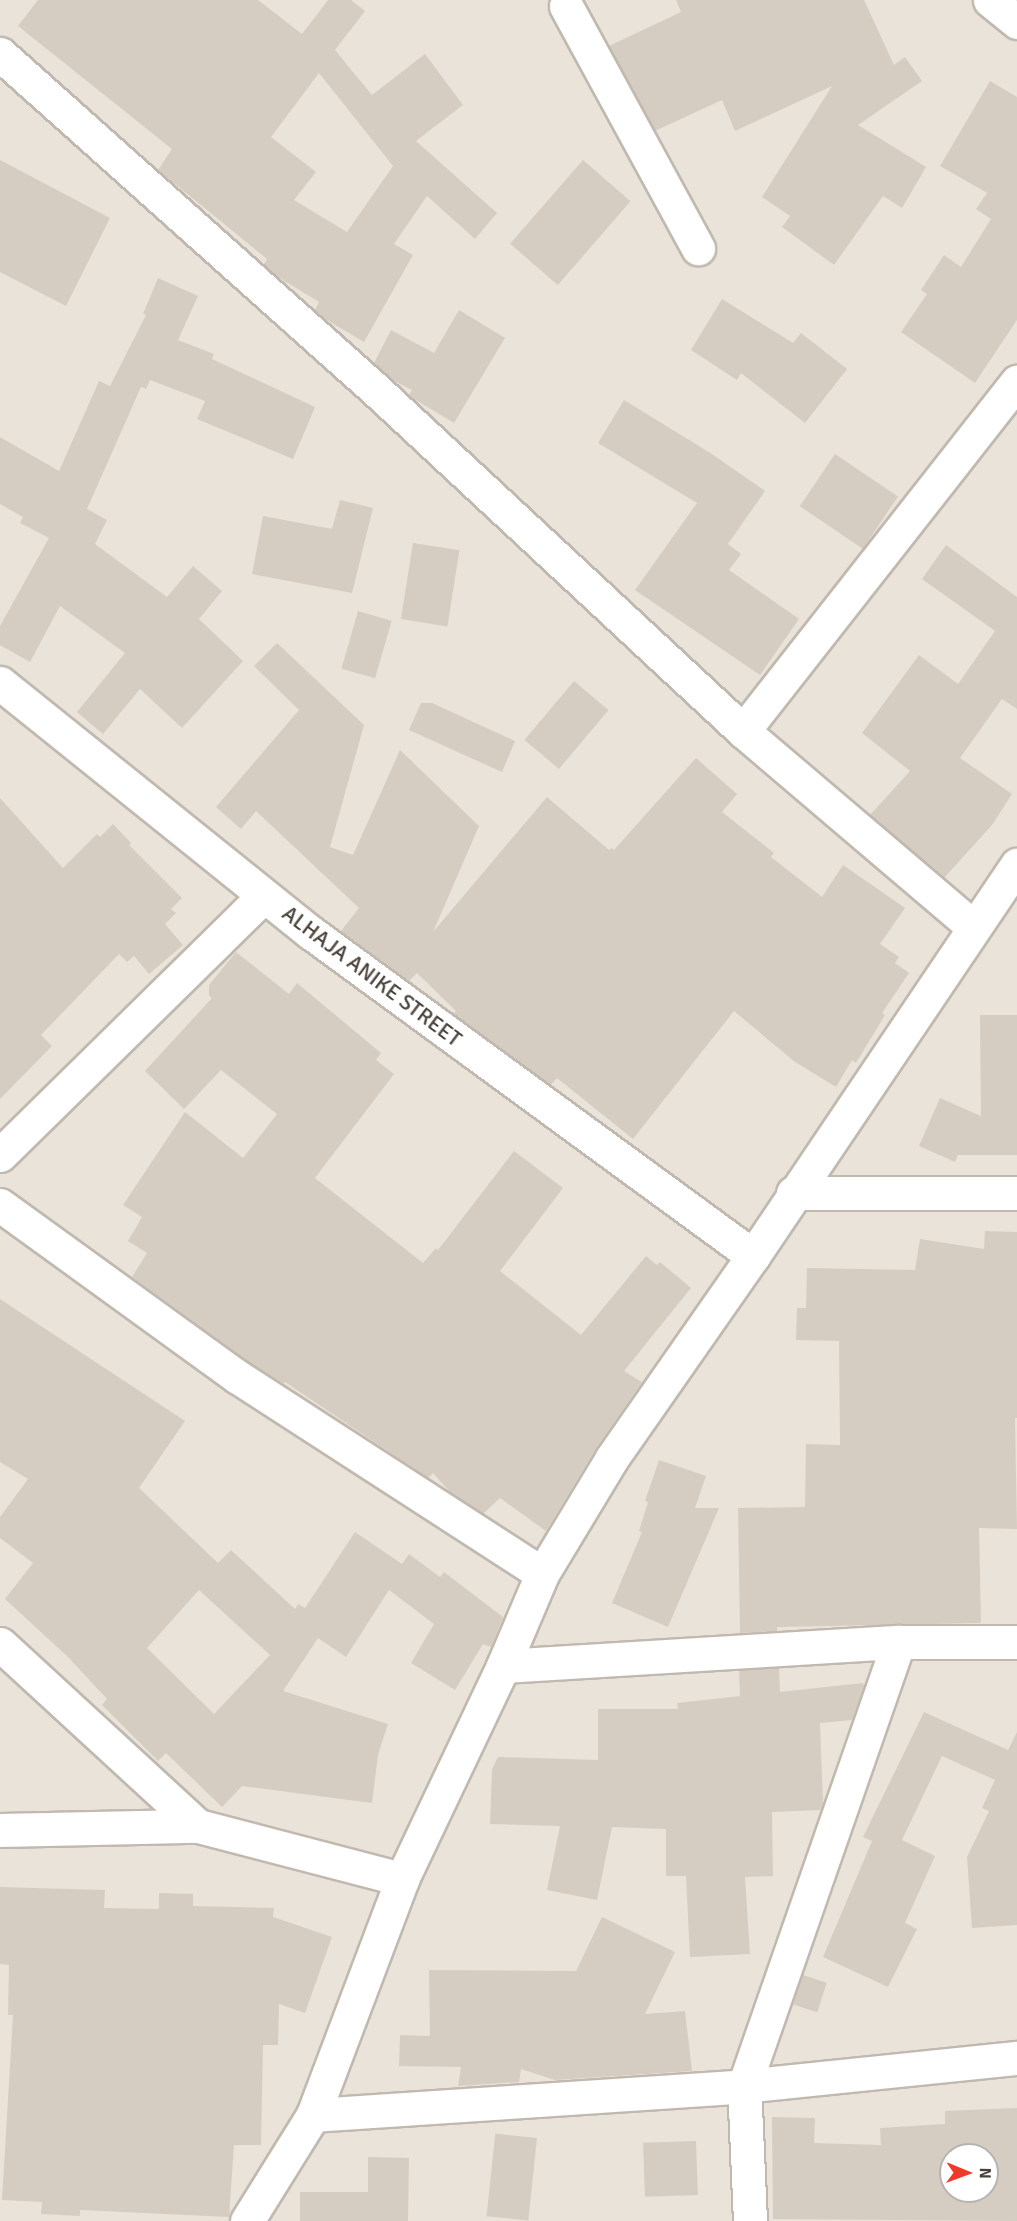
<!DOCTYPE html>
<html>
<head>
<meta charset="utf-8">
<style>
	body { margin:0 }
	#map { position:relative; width:1017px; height:2221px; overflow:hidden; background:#f5f2ec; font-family:Signika,sans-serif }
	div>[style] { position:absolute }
	.residential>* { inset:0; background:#e9e3da }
	.building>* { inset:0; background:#d6cdc2; transform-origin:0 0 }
	.roads { filter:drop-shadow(2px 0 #c1b9af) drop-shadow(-2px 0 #c1b9af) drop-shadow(0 2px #c1b9af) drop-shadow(0 -2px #c1b9af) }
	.street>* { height:33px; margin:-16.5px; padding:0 16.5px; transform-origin:16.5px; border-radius:16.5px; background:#fff }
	span { translate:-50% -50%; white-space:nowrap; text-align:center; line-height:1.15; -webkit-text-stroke:4.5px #fff; paint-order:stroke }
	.street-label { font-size:22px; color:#4a423a }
	.north { position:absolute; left:939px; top:2143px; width:60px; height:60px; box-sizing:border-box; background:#fff; border:2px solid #b7b3b0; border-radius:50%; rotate:91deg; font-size:16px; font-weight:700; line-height:24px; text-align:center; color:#4a423a }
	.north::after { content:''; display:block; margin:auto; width:21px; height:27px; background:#f03928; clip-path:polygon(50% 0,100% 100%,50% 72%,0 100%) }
</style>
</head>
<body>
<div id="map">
	<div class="residential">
		<div style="clip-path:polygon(evenodd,0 0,1017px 0,1017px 2221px,0 2221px,0 0,951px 2155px,987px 2155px,987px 2191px,951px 2191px,951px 2155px)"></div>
	</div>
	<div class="building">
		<div style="clip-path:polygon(evenodd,38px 0,258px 0,302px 34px,328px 0,351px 0,365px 11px,335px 50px,372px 95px,425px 54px,463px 105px,416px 141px,497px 213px,475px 239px,427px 196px,394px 244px,413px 255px,364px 342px,325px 319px,315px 310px,319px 302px,278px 277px,264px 264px,267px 259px,158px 170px,172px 149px,18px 26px,38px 0,319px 73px,393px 166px,347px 232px,294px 200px,316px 172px,271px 137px,319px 73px)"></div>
		<div style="clip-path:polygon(676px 0,864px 0,894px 65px,905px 57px,922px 81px,858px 125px,926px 167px,902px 208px,883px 196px,834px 265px,782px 227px,790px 216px,762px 197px,832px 86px,735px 131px,722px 100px,655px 131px,609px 46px,681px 12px)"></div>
		<div style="clip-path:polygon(990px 81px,1017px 97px,1017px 320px,975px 383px,901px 332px,927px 294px,921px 290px,944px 255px,961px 267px,991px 219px,976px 209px,987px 193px,940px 166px)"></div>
		<div style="clip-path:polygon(0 160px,110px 218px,66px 306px,0 272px)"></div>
		<div style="left:583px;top:160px;width:63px;height:111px;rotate:41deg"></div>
		<div style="clip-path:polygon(158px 278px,198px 296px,178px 340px,214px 354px,212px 359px,315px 407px,293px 459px,197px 419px,205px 401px,150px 380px,146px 389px,141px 387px,87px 509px,107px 520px,95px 544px,167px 597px,193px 566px,222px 591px,199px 619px,243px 661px,182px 728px,140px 689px,103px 734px,77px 712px,125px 653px,60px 606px,30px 662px,0 645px,0 626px,49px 538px,20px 523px,23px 517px,0 504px,0 437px,59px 471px,99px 381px,110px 386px,146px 315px,143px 314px)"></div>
		<div style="clip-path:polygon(722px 299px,793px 343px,801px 333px,847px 369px,805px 423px,741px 373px,737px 380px,691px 350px)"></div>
		<div style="clip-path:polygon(459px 310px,505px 338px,454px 423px,411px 397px,409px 395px,412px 390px,394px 381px,374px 363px,391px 330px,434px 353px)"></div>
		<div style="clip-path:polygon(624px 400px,712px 454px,765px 491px,728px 544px,741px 554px,729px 570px,799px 619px,760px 675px,635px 590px,697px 503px,598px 443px)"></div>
		<div style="left:835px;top:454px;width:76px;height:63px;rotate:34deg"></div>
		<div style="clip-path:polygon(340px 500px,373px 508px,352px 593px,252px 574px,263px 516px,332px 529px)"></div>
		<div style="left:413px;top:543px;width:47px;height:77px;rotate:9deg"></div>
		<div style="clip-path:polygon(946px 545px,1017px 597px,1017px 709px,1002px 699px,960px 758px,1012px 794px,992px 825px,944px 878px,870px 815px,910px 771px,862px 733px,919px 655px,958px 684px,995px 631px,922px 579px)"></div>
		<div style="left:358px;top:611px;width:35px;height:60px;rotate:16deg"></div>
		<div style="clip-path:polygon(277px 643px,364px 725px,330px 847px,353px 855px,400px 750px,479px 826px,433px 932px,547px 797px,609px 850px,611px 848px,614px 850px,696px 758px,737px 794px,722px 812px,774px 853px,771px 857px,822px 897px,843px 865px,905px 908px,880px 944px,899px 957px,895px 963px,909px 973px,882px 1013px,885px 1015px,856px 1063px,852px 1060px,836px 1087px,795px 1062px,734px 1011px,633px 1139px,557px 1078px,551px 1085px,459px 1018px,454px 1013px,456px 1011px,417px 973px,409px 981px,341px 931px,359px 908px,256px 811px,241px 829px,216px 807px,299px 710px,254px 666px)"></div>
		<div style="left:574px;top:681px;width:45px;height:77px;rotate:40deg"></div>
		<div style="clip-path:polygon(421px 703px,432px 703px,515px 741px,502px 772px,409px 730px)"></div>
		<div style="clip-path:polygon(0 798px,63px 868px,97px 834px,100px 837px,113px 824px,131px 843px,129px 845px,182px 898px,171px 909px,176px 913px,165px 924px,183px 945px,149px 974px,134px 956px,127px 962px,119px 954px,41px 1035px,52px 1046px,0 1099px)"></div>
		<div style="clip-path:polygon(236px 952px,289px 994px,297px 983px,381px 1053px,376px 1060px,394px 1074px,315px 1178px,423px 1263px,436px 1248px,438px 1250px,514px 1151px,563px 1188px,500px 1271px,581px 1335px,646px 1256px,657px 1265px,660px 1262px,691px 1288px,624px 1371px,642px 1382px,596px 1448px,546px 1531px,500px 1498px,483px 1514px,451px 1493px,433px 1473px,428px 1478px,285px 1382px,284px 1384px,249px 1362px,132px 1277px,147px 1253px,128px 1241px,142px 1217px,123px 1205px,185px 1112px,243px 1158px,277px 1114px,221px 1070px,184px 1109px,145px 1071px,212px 998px,209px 996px,209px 985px)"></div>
		<div style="clip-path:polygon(980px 1015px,1017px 1015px,1017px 1155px,958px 1155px,955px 1162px,919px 1146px,940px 1098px,981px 1116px)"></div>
		<div style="clip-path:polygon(985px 1231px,1017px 1232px,1017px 1418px,1015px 1418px,1017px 1529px,979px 1528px,981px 1623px,777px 1627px,777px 1631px,740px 1633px,738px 1508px,805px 1507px,806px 1444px,840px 1445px,839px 1341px,796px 1340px,797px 1308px,806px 1308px,807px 1268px,915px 1270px,920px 1239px,984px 1249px)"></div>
		<div style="clip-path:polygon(evenodd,0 1299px,185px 1421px,139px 1488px,218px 1563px,231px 1550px,295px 1609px,298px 1604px,305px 1608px,355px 1532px,402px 1564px,409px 1554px,440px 1577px,444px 1572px,503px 1617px,491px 1647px,483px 1644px,455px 1690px,411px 1663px,434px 1624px,389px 1590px,346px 1657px,318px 1638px,283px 1691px,388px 1724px,378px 1755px,372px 1803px,242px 1786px,222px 1807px,166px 1753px,158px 1761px,102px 1705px,107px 1699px,68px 1657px,5px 1599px,33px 1563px,0 1538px,0 1517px,28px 1479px,0 1462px,0 1299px,199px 1590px,270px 1655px,214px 1714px,147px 1648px,199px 1590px)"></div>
		<div style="clip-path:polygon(659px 1460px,706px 1476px,695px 1508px,719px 1508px,668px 1627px,612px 1603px,642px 1532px,639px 1531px,648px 1502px,645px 1501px)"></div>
		<div style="clip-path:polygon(779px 1668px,780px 1692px,863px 1683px,864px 1686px,852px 1720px,820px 1723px,823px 1804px,820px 1810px,772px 1812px,773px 1876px,745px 1877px,750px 1954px,690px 1957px,686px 1876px,666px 1876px,666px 1829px,612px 1827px,597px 1900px,547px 1890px,560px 1826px,490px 1824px,492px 1769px,498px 1757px,598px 1760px,598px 1709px,678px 1709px,677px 1703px,740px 1696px,739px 1670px)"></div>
		<div style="clip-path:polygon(924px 1712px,1008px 1750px,1017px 1732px,1017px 1925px,972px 1928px,967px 1857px,989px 1811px,982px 1808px,995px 1780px,942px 1756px,902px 1840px,935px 1856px,905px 1923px,917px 1929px,888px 1987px,823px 1957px,872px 1841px,863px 1837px)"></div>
		<div style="clip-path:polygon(0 1887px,105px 1890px,104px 1908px,159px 1909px,159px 1893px,193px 1894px,193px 1906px,274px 1908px,273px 1917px,332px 1937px,305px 2013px,279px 2004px,278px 2045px,263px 2045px,261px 2145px,234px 2145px,229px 2217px,80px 2210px,80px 2216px,41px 2214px,42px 2202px,2px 2200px,13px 2015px,8px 2015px,9px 1965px,0 1964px)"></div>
		<div style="clip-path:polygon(602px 1917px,675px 1952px,645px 2014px,685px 2011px,692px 2071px,555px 2080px,521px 2069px,519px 2082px,458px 2086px,461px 2067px,399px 2066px,400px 2035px,430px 2036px,429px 1970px,576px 1971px)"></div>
		<div style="left:803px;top:1975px;width:25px;height:31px;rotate:18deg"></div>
		<div style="clip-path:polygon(evenodd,1017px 2108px,1017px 2221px,773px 2219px,772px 2117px,815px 2118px,814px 2143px,881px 2145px,880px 2128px,945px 2124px,945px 2111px,1017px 2108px,951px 2155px,987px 2155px,987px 2191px,951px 2191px,951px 2155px)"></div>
		<div style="left:537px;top:2138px;width:83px;height:42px;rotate:96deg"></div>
		<div style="left:696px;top:2141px;width:54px;height:53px;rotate:88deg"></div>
		<div style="clip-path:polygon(368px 2157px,409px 2158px,408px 2221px,300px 2221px,300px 2192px,368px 2192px)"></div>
	</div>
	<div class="roads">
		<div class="street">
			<div style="left:990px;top:0;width:35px;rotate:39deg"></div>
			<div style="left:566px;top:6px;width:276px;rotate:61.4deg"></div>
			<div style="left:0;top:54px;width:503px;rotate:41.78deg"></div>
			<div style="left:375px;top:389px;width:502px;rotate:42.9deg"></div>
			<div style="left:743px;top:731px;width:302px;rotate:40.4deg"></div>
			<div style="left:0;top:683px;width:398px;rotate:38.8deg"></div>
			<div style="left:310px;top:932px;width:549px;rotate:36.18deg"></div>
			<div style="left:743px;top:731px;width:444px;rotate:-51.9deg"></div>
			<div style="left:0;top:1155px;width:370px;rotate:-44.5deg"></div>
			<div style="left:793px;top:1193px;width:224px"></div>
			<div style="left:0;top:1205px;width:294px;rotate:35.9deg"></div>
			<div style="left:238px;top:1377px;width:362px;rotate:32.9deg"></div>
			<div style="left:0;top:1644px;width:269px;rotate:42.6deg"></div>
			<div style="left:503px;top:1666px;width:397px;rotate:-3.5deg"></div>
			<div style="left:899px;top:1642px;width:118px"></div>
			<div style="left:0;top:1830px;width:198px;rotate:-1.2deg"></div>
			<div style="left:198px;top:1826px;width:211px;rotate:14.6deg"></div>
			<div style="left:313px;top:2115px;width:432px;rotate:-3.8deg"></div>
			<div style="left:744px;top:2086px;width:274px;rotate:-5.9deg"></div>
			<div style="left:247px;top:2221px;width:125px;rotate:-58.1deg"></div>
			<div style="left:313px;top:2115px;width:252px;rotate:-69.3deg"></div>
			<div style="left:402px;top:1879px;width:236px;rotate:-64.6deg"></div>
			<div style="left:503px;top:1666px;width:100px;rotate:-67deg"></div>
			<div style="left:542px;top:1574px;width:135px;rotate:-58.9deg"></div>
			<div style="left:612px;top:1458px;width:246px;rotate:-55.1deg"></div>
			<div style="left:753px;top:1256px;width:472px;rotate:-56deg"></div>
			<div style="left:750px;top:2221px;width:135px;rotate:-92.5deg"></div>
			<div style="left:744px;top:2086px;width:470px;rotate:-70.8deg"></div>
		</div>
	</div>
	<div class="street-label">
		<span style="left:372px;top:976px;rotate:37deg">ALHAJA ANIKE STREET</span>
	</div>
	<div class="north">N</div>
</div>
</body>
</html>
